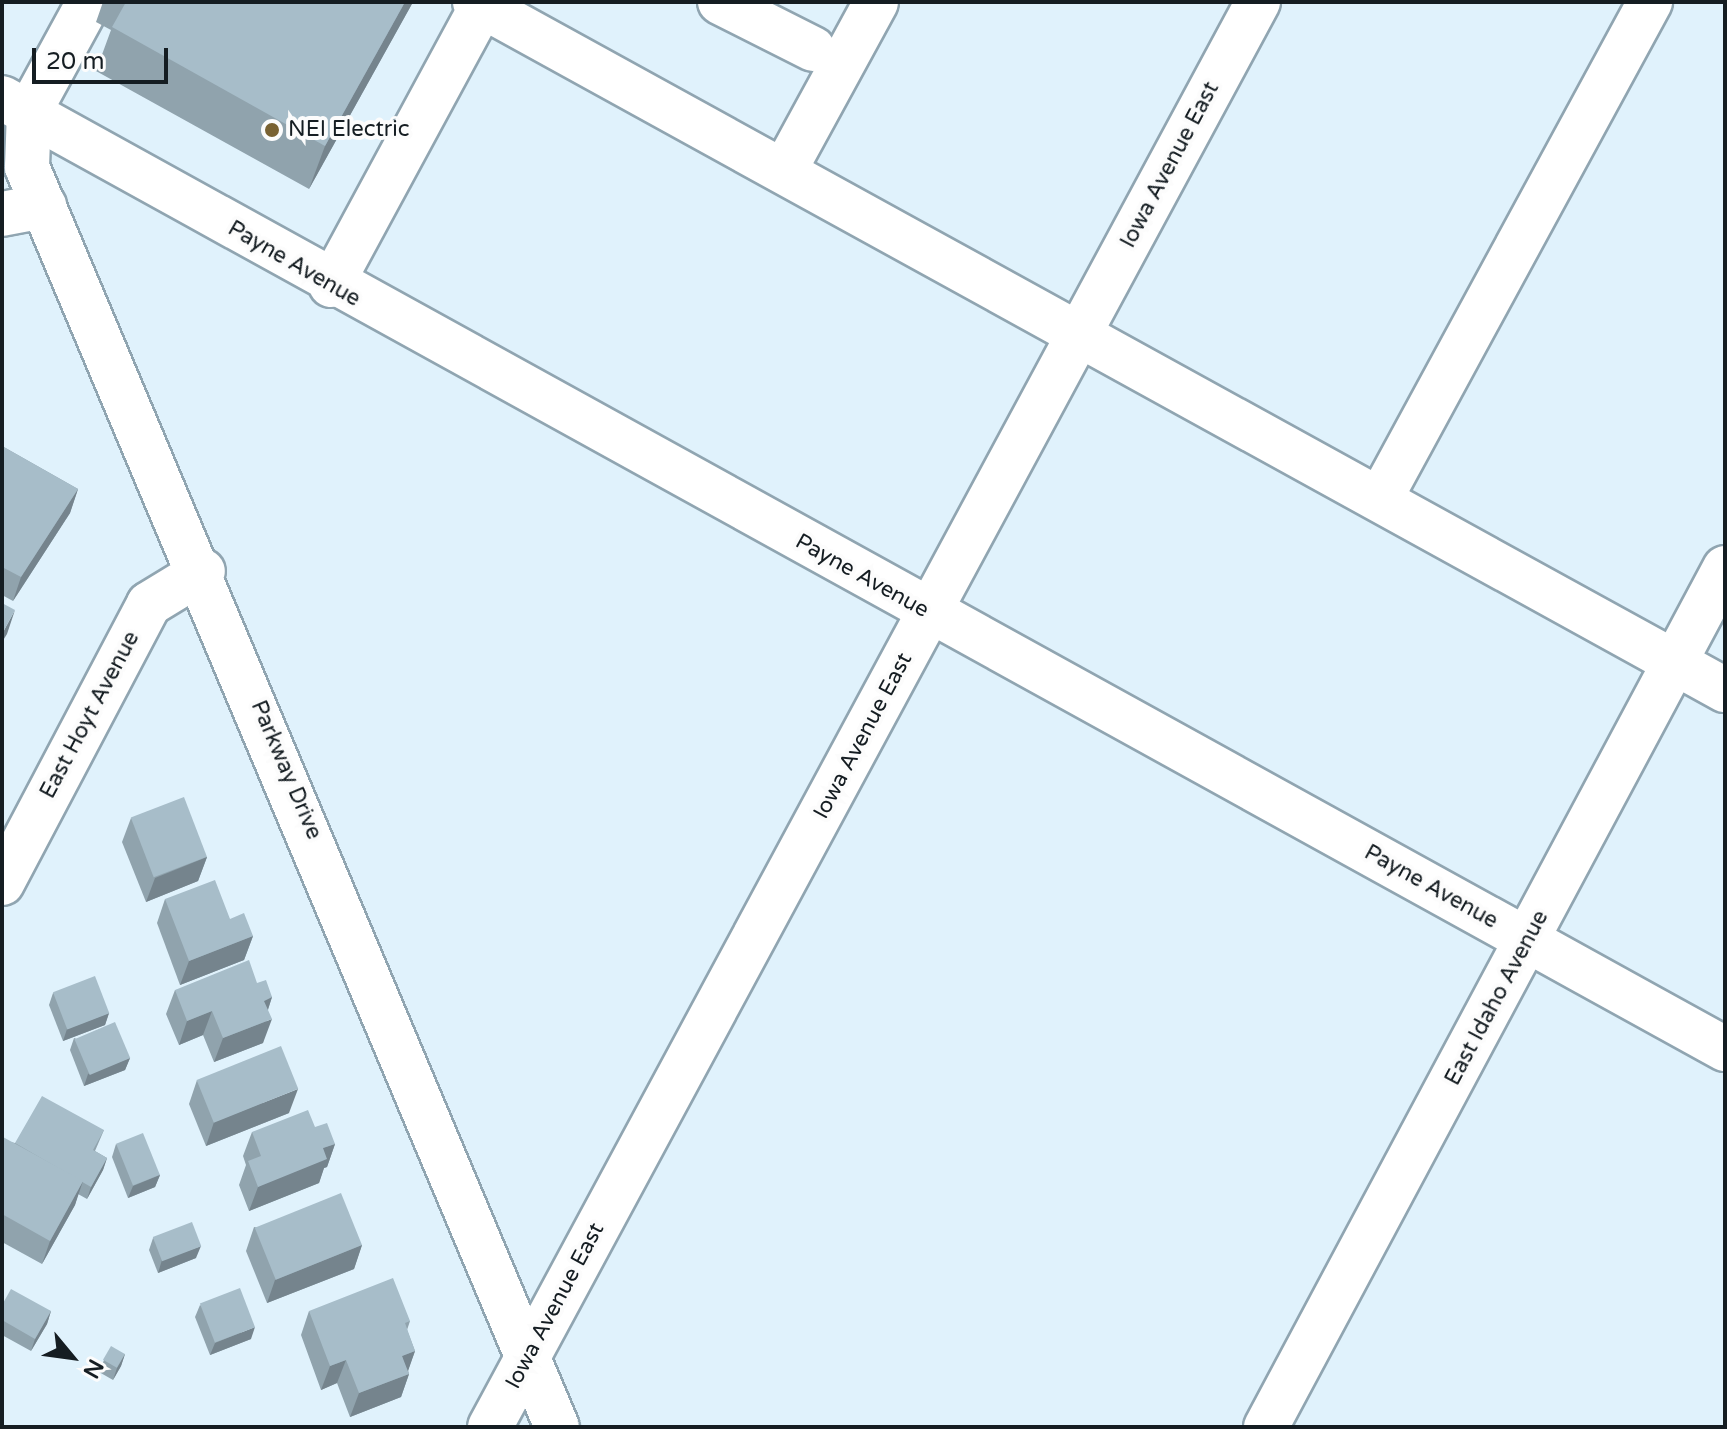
<!DOCTYPE html>
<html>
<head>
<meta charset="utf-8">
<style>
	body { margin:0 }
	#map { position:relative; width:1727px; height:1429px; overflow:hidden; background:#e0f2fc; font-family:"Varela Round",sans-serif }
	div>[style] { position:absolute }
	.roads { filter:drop-shadow(2px 0 #90a5b1) drop-shadow(-2px 0 #90a5b1) drop-shadow(0 2px #90a5b1) drop-shadow(0 -2px #90a5b1) }
	.minor>* { height:44px; margin:-22px; padding:0 22px; transform-origin:22px; border-radius:22px; background:#fff }
	.wall>* { inset:0; background:#90a3ad }
	.shaded-wall>* { inset:0; background:#75848d }
	.building>* { inset:0; background:#a7bdc9; transform-origin:0 0 }
	.dots>* { width:22px; height:22px; translate:-50% -50%; box-sizing:border-box; border:4px solid #fcfcfc; border-radius:50% }
	span { translate:-50% -50%; white-space:nowrap; text-align:center; line-height:1.15; -webkit-text-stroke:8px #fcfcfc; paint-order:stroke }
	.poi-label { font-size:22px; color:#151d22 }
	.left { translate:0 -50%; text-align:left }
	.street-label { font-size:22px; color:#151d22 }
	.frame { position:absolute; inset:0; border:4px solid #151d22; pointer-events:none }
	.north { position:absolute; left:32px; top:1317px; width:80px; height:80px; -webkit-text-stroke:6px #fcfcfc; paint-order:stroke; rotate:119deg; font-size:22px; font-weight:700; line-height:32px; text-align:center; color:#151d22 }
	.north::after { content:''; display:block; margin:auto; width:28px; height:36px; background:#151d22; clip-path:polygon(50% 0,100% 100%,50% 72%,0 100%) }
	.scale { position:absolute; left:32px; top:48px; width:136px; height:36px; box-sizing:border-box; border:4px solid #151d22; border-top:0; padding-left:10px; font-size:24px; line-height:28px; white-space:nowrap; color:#151d22; -webkit-text-stroke:6px #fcfcfc; paint-order:stroke }
</style>
</head>
<body>
<div id="map">
	<div class="roads">
		<div class="minor">
			<div style="left:89px;top:2px;width:125px;rotate:118.6deg"></div>
			<div style="left:29px;top:112px;width:55px;rotate:92.1deg"></div>
			<div style="left:27px;top:167px;width:1367px;rotate:67.19deg"></div>
			<div style="left:475px;top:2px;width:1427px;rotate:28.83deg"></div>
			<div style="left:720px;top:2px;width:104px;rotate:26.8deg"></div>
			<div style="left:2px;top:98px;width:1968px;rotate:28.9deg"></div>
			<div style="left:784px;top:171px;width:192px;rotate:-61.4deg"></div>
			<div style="left:2px;top:214px;width:43px;rotate:-10.8deg"></div>
			<div style="left:331px;top:285px;width:322px;rotate:-61.6deg"></div>
			<div style="left:1380px;top:499px;width:566px;rotate:-61.49deg"></div>
			<div style="left:2px;top:883px;width:315px;rotate:-62.2deg"></div>
			<div style="left:149px;top:604px;width:63px;rotate:-31.4deg"></div>
			<div style="left:490px;top:1427px;width:1619px;rotate:-61.68deg"></div>
			<div style="left:1266px;top:1427px;width:974px;rotate:-61.88deg"></div>
		</div>
	</div>
	<div class="wall">
		<div style="clip-path:polygon(103px 2px,413px 2px,309px 189px,96px 71px,111px 30px,96px 22px)"></div>
		<div style="clip-path:polygon(2px 446px,78px 489px,70px 513px,13px 601px,2px 595px)"></div>
		<div style="clip-path:polygon(131px 818px,207px 857px,198px 881px,146px 902px,122px 842px)"></div>
		<div style="clip-path:polygon(165px 899px,230px 919px,253px 936px,244px 960px,180px 985px,157px 923px)"></div>
		<div style="clip-path:polygon(257px 983px,272px 997px,268px 1010px,263px 1043px,214px 1062px,203px 1035px,179px 1045px,166px 1014px,175px 990px)"></div>
		<div style="clip-path:polygon(53px 993px,109px 1013px,105px 1025px,63px 1041px,49px 1005px)"></div>
		<div style="clip-path:polygon(74px 1038px,130px 1058px,125px 1070px,84px 1086px,70px 1050px)"></div>
		<div style="clip-path:polygon(197px 1080px,289px 1113px,206px 1146px,189px 1104px)"></div>
		<div style="clip-path:polygon(315px 1127px,335px 1144px,327px 1167px,324px 1168px,319px 1183px,249px 1211px,239px 1185px,246px 1165px,243px 1156px,252px 1132px)"></div>
		<div style="clip-path:polygon(104px 1130px,95px 1151px,107px 1158px,103px 1170px,87px 1199px,78px 1194px,75px 1205px,42px 1264px,2px 1242px,2px 1140px,15px 1143px)"></div>
		<div style="clip-path:polygon(116px 1144px,160px 1175px,155px 1187px,128px 1198px,112px 1157px)"></div>
		<div style="clip-path:polygon(254px 1227px,362px 1245px,354px 1269px,267px 1303px,246px 1251px)"></div>
		<div style="clip-path:polygon(153px 1238px,196px 1258px,158px 1273px,149px 1250px)"></div>
		<div style="clip-path:polygon(2px 1305px,51px 1311px,47px 1324px,31px 1351px,2px 1335px)"></div>
		<div style="clip-path:polygon(200px 1305px,251px 1339px,210px 1355px,195px 1317px)"></div>
		<div style="clip-path:polygon(309px 1311px,410px 1321px,407px 1330px,415px 1351px,408px 1370px,409px 1374px,401px 1397px,350px 1417px,337px 1383px,321px 1390px,301px 1335px)"></div>
		<div style="clip-path:polygon(125px 1354px,121px 1366px,113px 1380px,99px 1372px,104px 1360px)"></div>
	</div>
	<div class="shaded-wall">
		<div style="clip-path:polygon(405px 2px,413px 2px,309px 189px,325px 146px)"></div>
		<div style="clip-path:polygon(78px 489px,70px 513px,13px 601px,21px 577px)"></div>
		<div style="clip-path:polygon(15px 610px,7px 634px,2px 642px,2px 634px)"></div>
		<div style="clip-path:polygon(207px 857px,198px 881px,146px 902px,155px 878px)"></div>
		<div style="clip-path:polygon(253px 936px,244px 960px,180px 985px,189px 961px)"></div>
		<div style="clip-path:polygon(272px 997px,264px 1021px,264px 1001px)"></div>
		<div style="clip-path:polygon(212px 1011px,203px 1035px,179px 1045px,187px 1021px)"></div>
		<div style="clip-path:polygon(109px 1013px,105px 1025px,63px 1041px,67px 1029px)"></div>
		<div style="clip-path:polygon(272px 1019px,263px 1043px,214px 1062px,223px 1038px)"></div>
		<div style="clip-path:polygon(130px 1058px,125px 1070px,84px 1086px,88px 1074px)"></div>
		<div style="clip-path:polygon(298px 1089px,289px 1113px,206px 1146px,214px 1122px)"></div>
		<div style="clip-path:polygon(335px 1144px,327px 1167px,324px 1168px,319px 1183px,249px 1211px,258px 1187px,323px 1148px)"></div>
		<div style="clip-path:polygon(107px 1158px,103px 1170px,87px 1199px,91px 1187px)"></div>
		<div style="clip-path:polygon(160px 1175px,155px 1187px,128px 1198px,133px 1186px)"></div>
		<div style="clip-path:polygon(83px 1181px,75px 1205px,42px 1264px,50px 1241px)"></div>
		<div style="clip-path:polygon(362px 1245px,354px 1269px,267px 1303px,275px 1280px)"></div>
		<div style="clip-path:polygon(201px 1246px,196px 1258px,158px 1273px,162px 1260px)"></div>
		<div style="clip-path:polygon(51px 1311px,47px 1324px,31px 1351px,35px 1339px)"></div>
		<div style="clip-path:polygon(255px 1327px,251px 1339px,210px 1355px,215px 1343px)"></div>
		<div style="clip-path:polygon(415px 1351px,407px 1374px,402px 1356px)"></div>
		<div style="clip-path:polygon(125px 1354px,121px 1366px,113px 1380px,117px 1368px)"></div>
		<div style="clip-path:polygon(346px 1360px,337px 1383px,321px 1390px,330px 1366px)"></div>
		<div style="clip-path:polygon(409px 1374px,401px 1397px,350px 1417px,359px 1393px)"></div>
	</div>
	<div class="building">
		<div style="clip-path:polygon(126px 2px,405px 2px,325px 146px,112px 27px)"></div>
		<div style="clip-path:polygon(2px 446px,78px 489px,21px 577px,2px 567px)"></div>
		<div style="clip-path:polygon(2px 603px,15px 610px,2px 634px)"></div>
		<div style="left:184px;top:797px;width:64px;height:57px;rotate:69deg"></div>
		<div style="clip-path:polygon(215px 880px,230px 919px,244px 913px,253px 936px,189px 961px,165px 899px)"></div>
		<div style="clip-path:polygon(249px 960px,257px 983px,266px 980px,272px 997px,264px 1001px,272px 1019px,223px 1038px,212px 1011px,187px 1021px,175px 990px)"></div>
		<div style="left:95px;top:976px;width:40px;height:45px;rotate:69deg"></div>
		<div style="left:115px;top:1022px;width:39px;height:44px;rotate:67deg"></div>
		<div style="left:281px;top:1046px;width:46px;height:91px;rotate:68deg"></div>
		<div style="clip-path:polygon(42px 1096px,104px 1130px,93px 1150px,107px 1158px,91px 1187px,15px 1143px)"></div>
		<div style="clip-path:polygon(308px 1110px,315px 1127px,327px 1123px,335px 1144px,323px 1148px,327px 1159px,258px 1187px,248px 1161px,261px 1156px,252px 1132px)"></div>
		<div style="left:143px;top:1133px;width:45px;height:29px;rotate:68deg"></div>
		<div style="clip-path:polygon(3px 1137px,83px 1181px,50px 1241px,2px 1214px,2px 1140px)"></div>
		<div style="left:341px;top:1193px;width:56px;height:93px;rotate:68deg"></div>
		<div style="left:192px;top:1222px;width:26px;height:42px;rotate:69deg"></div>
		<div style="clip-path:polygon(393px 1278px,410px 1321px,405px 1323px,415px 1351px,402px 1356px,409px 1374px,359px 1393px,346px 1360px,330px 1366px,309px 1311px)"></div>
		<div style="left:240px;top:1288px;width:42px;height:43px;rotate:69deg"></div>
		<div style="clip-path:polygon(11px 1289px,51px 1311px,35px 1339px,2px 1320px,2px 1305px)"></div>
		<div style="left:111px;top:1346px;width:16px;height:16px;rotate:30deg"></div>
	</div>
	<div class="dots">
		<div style="left:272px;top:130px;background:#796232"></div>
	</div>
	<div class="poi-label">
		<span class="left" style="left:288px;top:130px">NEI Electric</span>
	</div>
	<div class="street-label">
		<span style="left:1170px;top:165px;rotate:-62deg">Iowa Avenue East</span>
		<span style="left:294px;top:264px;rotate:30deg">Payne Avenue</span>
		<span style="left:862px;top:576px;rotate:29deg">Payne Avenue</span>
		<span style="left:90px;top:715px;rotate:-62deg">East Hoyt Avenue</span>
		<span style="left:863px;top:736px;rotate:-62deg">Iowa Avenue East</span>
		<span style="left:286px;top:770px;rotate:67deg">Parkway Drive</span>
		<span style="left:1431px;top:887px;rotate:29deg">Payne Avenue</span>
		<span style="left:1497px;top:998px;rotate:-62deg">East Idaho Avenue</span>
		<span style="left:555px;top:1306px;rotate:-62deg">Iowa Avenue East</span>
	</div>
	<div class="frame"></div>
	<div class="north">N</div>
	<div class="scale">20 m</div>
</div>
</body>
</html>
